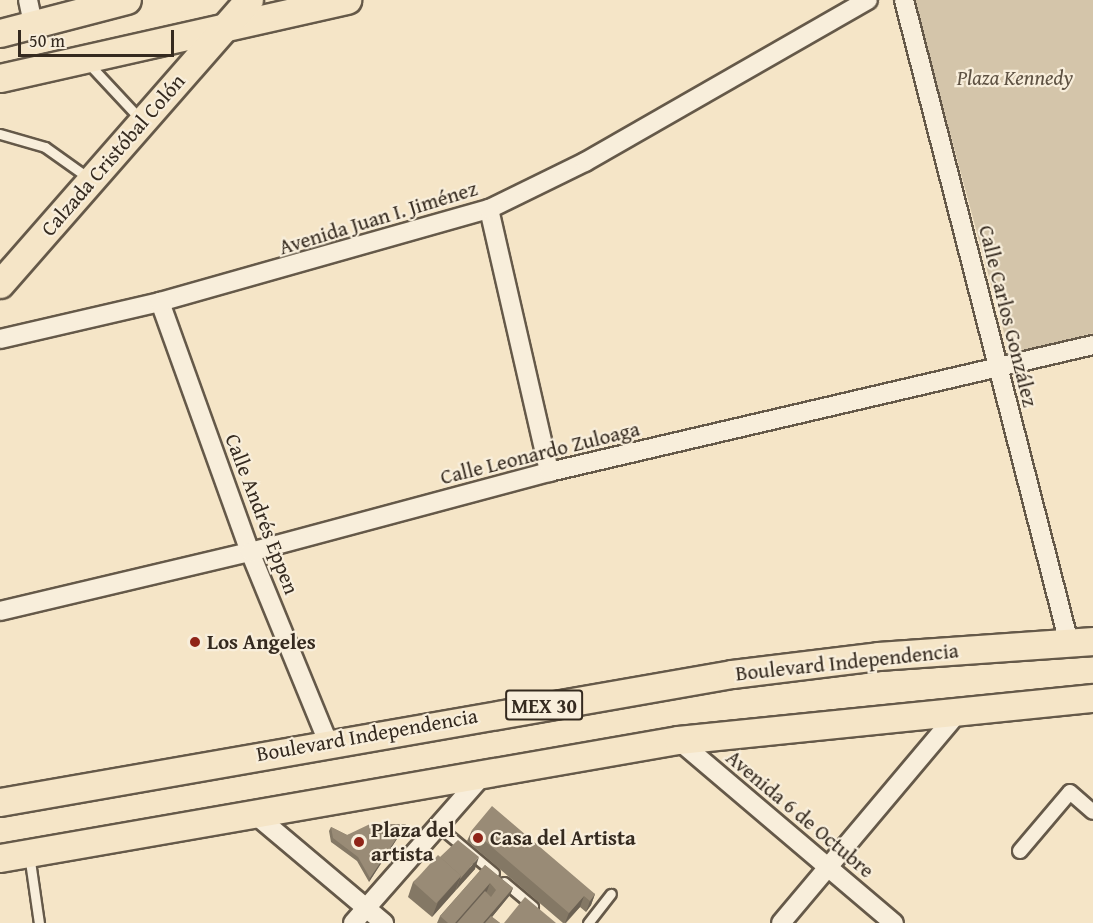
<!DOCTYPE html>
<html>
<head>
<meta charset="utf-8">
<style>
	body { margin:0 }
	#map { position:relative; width:1093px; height:923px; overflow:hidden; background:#f5e5c7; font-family:"Gentium Book Plus",serif }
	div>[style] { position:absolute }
	.green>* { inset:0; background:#d4c5aa }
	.roads { filter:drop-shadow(2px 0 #655949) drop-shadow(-2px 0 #655949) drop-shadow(0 2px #655949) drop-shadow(0 -2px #655949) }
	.service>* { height:9px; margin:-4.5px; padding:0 4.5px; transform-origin:4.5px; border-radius:4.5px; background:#f8eedb }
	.pedestrian>* { height:14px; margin:-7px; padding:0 7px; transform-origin:7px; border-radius:7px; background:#f8eedb }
	.minor>* { height:18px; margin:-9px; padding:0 9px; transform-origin:9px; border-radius:9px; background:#f8eedb }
	.primary>* { height:27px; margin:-13.5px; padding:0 13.5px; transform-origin:13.5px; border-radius:13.5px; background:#f5e5c7 }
	.wall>* { inset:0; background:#847865 }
	.shaded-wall>* { inset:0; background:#6b6153 }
	.building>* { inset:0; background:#998b76; transform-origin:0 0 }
	.dots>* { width:16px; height:16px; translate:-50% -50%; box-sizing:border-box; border:3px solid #f8eedb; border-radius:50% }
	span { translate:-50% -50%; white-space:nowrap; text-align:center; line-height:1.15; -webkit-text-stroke:4.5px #f8eedb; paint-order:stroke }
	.shield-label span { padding:2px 4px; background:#f8eedb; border:2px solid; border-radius:4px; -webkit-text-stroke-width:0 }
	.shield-label { font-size:20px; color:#352a1f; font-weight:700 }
	.park-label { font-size:21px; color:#5d5142; font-style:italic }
	.street-label { font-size:21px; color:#352a1f }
	.poi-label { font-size:21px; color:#352a1f; font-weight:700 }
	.left { translate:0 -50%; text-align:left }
	.scale { position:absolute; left:18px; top:30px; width:156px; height:27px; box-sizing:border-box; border:3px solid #352a1f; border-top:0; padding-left:8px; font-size:18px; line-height:21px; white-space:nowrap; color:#352a1f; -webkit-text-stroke:4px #f8eedb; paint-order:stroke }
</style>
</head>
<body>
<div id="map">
	<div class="green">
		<div style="clip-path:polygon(914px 0,1093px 0,1093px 333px,1024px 351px,1006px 340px)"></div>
	</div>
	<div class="roads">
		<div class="service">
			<div style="left:87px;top:62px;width:79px;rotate:47deg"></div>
			<div style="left:0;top:134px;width:47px;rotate:16.1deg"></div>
			<div style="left:45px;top:147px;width:55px;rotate:35.4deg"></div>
			<div style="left:438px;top:826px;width:73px;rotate:40deg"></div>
			<div style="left:29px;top:854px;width:70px;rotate:81.8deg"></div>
			<div style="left:504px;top:882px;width:38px;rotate:40deg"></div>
			<div style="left:588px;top:923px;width:37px;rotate:-52deg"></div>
		</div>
		<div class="pedestrian">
			<div style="left:1020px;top:851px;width:77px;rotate:-49.7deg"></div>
			<div style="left:1070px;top:792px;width:30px;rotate:41deg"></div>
		</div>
		<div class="minor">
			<div style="left:28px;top:0;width:25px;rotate:78deg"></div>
			<div style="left:904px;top:0;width:664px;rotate:75.61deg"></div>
			<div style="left:489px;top:209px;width:270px;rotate:77.1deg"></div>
			<div style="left:160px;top:302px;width:266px;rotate:70.2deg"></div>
			<div style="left:250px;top:552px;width:203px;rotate:67.7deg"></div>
			<div style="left:0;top:339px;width:164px;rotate:-13deg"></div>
			<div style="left:160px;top:302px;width:342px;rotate:-15.8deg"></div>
			<div style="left:489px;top:209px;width:107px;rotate:-26.1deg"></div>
			<div style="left:585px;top:162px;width:326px;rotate:-29.8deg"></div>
			<div style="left:0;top:611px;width:257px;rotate:-13.3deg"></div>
			<div style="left:250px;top:552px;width:310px;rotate:-15deg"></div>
			<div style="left:549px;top:472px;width:559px;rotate:-13.14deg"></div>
			<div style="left:678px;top:740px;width:283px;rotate:40.3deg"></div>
			<div style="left:251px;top:811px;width:174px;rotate:40.1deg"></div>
			<div style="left:353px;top:923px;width:200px;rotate:-48.7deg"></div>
			<div style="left:781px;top:923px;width:280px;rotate:-49.9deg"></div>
		</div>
		<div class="primary">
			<div style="left:0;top:33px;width:131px;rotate:-14.6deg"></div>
			<div style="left:0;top:78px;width:356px;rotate:-12.7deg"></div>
			<div style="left:0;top:284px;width:378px;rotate:-48.8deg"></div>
			<div style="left:0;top:802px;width:743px;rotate:-9.92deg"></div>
			<div style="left:732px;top:674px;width:147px;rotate:-7deg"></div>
			<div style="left:878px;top:656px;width:216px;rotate:-4deg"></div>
			<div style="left:0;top:858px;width:688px;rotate:-9.87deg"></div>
			<div style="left:678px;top:740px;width:417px;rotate:-5.8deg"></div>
		</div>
	</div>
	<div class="wall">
		<div style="clip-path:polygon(331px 827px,347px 835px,404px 828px,369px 882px,357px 861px,331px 842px,329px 831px)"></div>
		<div style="clip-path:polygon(472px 830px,595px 894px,591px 905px,586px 912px,580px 907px,566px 923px,563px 923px,467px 841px)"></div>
		<div style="clip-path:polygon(440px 857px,475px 869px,432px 917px,408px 897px,413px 882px)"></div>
		<div style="clip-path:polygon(485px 865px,513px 888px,510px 895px,492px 917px,500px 923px,437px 923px,440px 916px)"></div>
	</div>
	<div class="shaded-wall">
		<div style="clip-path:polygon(406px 824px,404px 828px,369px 882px,370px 878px)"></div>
		<div style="clip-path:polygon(479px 857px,475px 869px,456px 890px,460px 879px)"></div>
		<div style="clip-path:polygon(461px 876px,455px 891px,432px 917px,438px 902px)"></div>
		<div style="clip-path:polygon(490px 883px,487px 891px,459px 923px,455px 923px)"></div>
		<div style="clip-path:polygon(513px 888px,510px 895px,487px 923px,483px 923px)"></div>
		<div style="clip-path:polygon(595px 894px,591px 905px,586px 912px,590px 901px)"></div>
		<div style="clip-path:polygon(584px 896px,580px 907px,565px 923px,569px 913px)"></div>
	</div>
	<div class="building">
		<div style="clip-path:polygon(492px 806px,595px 894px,590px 901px,584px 896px,569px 913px,472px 830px)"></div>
		<div style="clip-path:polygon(370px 824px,406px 824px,370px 878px,358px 857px,333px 838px,331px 827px,347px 835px)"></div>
		<div style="clip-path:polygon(458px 840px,479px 857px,460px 879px,461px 876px,440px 857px)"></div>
		<div style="left:438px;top:855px;width:31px;height:37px;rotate:42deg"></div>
		<div style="clip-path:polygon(485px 865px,513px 888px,483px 923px,457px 923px,485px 891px,491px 897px,496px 890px,490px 883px,455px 923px,448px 923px,440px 916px)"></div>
		<div style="clip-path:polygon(525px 897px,556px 923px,504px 923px)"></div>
		<div style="clip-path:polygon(491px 916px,500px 923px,485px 923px)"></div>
	</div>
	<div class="dots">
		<div style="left:195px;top:642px;background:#8f2418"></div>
		<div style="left:478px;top:838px;background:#8f2418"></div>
		<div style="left:359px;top:842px;background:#8f2418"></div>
	</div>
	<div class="shield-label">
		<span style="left:544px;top:705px">MEX 30</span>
	</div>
	<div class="park-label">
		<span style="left:1015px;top:78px">Plaza Kennedy</span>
	</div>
	<div class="street-label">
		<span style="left:113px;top:155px;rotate:-49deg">Calzada Cristóbal Colón</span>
		<span style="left:378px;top:218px;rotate:-17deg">Avenida Juan I. Jiménez</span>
		<span style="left:1008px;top:316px;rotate:76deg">Calle Carlos González</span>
		<span style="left:540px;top:453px;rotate:-14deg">Calle Leonardo Zuloaga</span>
		<span style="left:262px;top:514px;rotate:69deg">Calle Andrés Eppen</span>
		<span style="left:847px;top:662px;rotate:-6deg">Boulevard Independencia</span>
		<span style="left:367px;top:735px;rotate:-10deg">Boulevard Independencia</span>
		<span style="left:800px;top:814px;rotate:40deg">Avenida 6 de Octubre</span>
	</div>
	<div class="poi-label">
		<span class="left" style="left:207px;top:642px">Los Angeles</span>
		<span class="left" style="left:371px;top:842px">Plaza del<br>artista</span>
		<span class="left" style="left:490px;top:838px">Casa del Artista</span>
	</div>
	<div class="scale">50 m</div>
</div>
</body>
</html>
